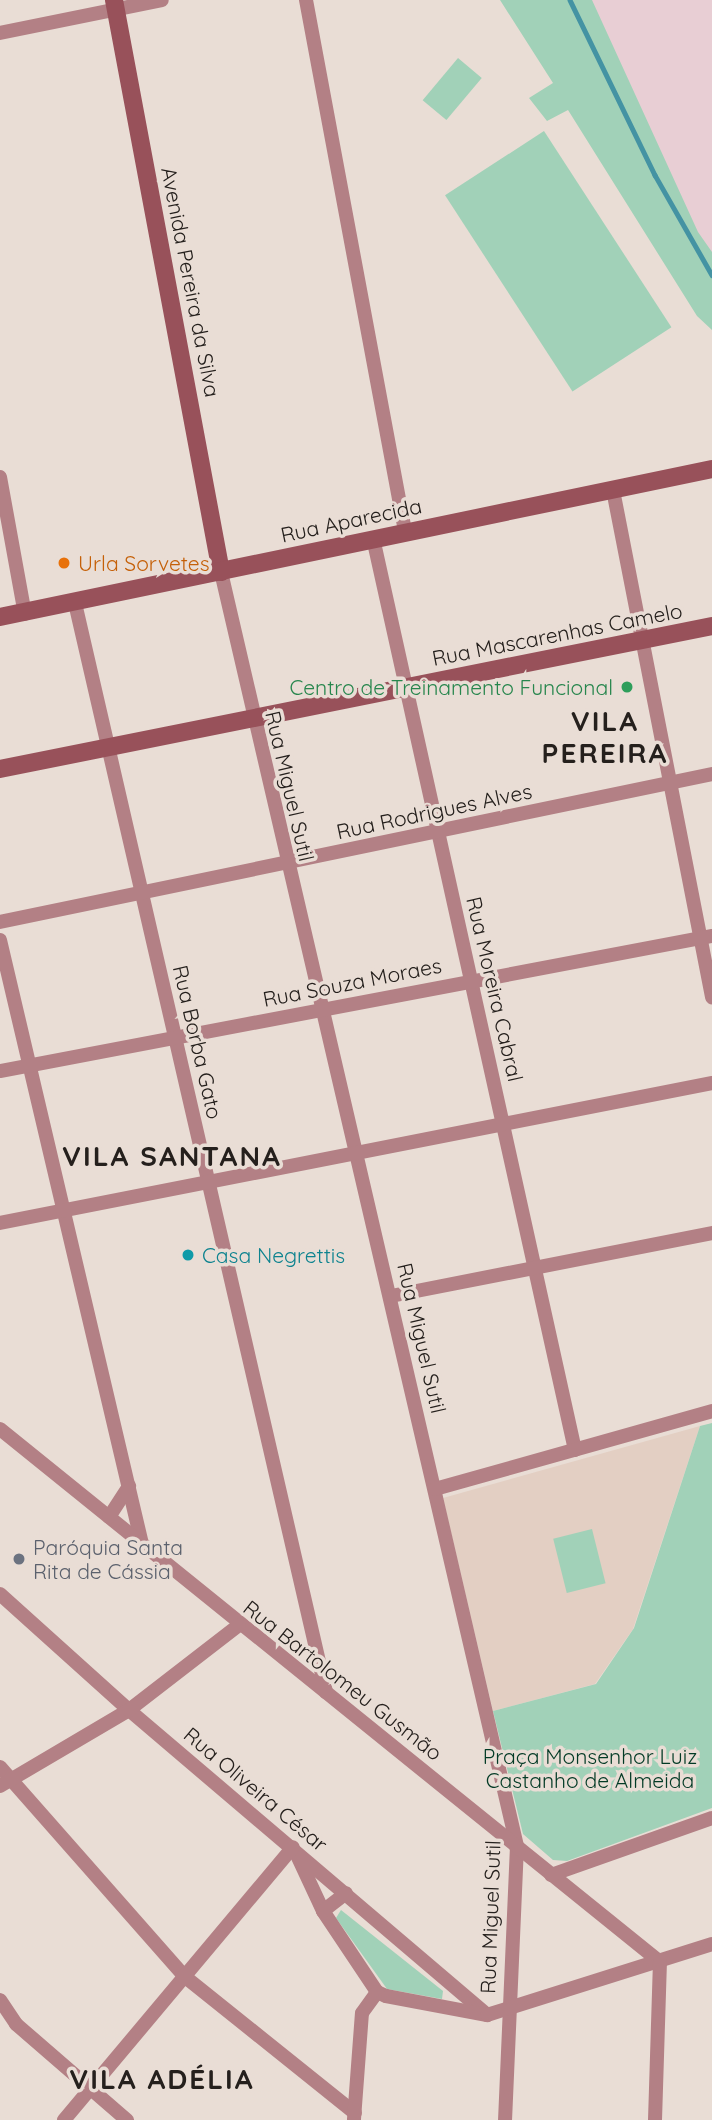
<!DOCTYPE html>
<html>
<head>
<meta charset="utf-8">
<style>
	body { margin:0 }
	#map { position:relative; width:712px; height:2120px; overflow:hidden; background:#e9ddd5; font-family:Quicksand,sans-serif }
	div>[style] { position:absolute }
	.built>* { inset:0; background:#e3cfc3 }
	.industrial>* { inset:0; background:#e8ced4 }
	.green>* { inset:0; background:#a1d1b8; transform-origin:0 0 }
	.stream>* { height:4.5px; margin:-2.25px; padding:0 2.25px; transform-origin:2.25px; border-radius:2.25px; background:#4493a3 }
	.street>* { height:14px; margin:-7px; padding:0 7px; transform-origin:7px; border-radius:7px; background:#b38085 }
	.secondary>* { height:18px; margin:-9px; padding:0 9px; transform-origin:9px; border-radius:9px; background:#98515a }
	.dots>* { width:19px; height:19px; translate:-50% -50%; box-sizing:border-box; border:4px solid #e9ddd5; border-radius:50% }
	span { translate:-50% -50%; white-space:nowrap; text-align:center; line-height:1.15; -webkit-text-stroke:7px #e9ddd5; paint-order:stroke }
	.street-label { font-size:21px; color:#25201d }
	.food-label { font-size:21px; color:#c56008 }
	.left { translate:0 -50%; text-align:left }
	.leisure-label { font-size:21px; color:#27864d }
	.right { translate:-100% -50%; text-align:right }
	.culture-label { font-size:21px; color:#0d838f }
	.worship-label { font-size:21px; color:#5b616d }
	.park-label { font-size:21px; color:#023a25 }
	.district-label { font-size:28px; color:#25201d; font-weight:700; letter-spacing:2px }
</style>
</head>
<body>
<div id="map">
	<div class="built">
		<div style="clip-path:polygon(700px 1426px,633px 1629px,595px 1684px,493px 1711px,443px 1498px)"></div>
	</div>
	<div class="industrial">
		<div style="clip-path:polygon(556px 0,712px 0,712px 302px)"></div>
	</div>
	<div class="green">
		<div style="clip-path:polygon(500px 0,592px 0,698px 232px,712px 252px,712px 330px,697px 316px,568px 110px,547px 121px,529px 98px,553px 83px)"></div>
		<div style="left:458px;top:58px;width:31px;height:55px;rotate:40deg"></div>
		<div style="left:544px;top:131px;width:234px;height:118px;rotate:57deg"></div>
		<div style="clip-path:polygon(712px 1423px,712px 1808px,567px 1861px,553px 1860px,523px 1834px,493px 1711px,596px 1684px,634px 1628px,700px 1426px)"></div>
		<div style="left:592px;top:1529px;width:56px;height:40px;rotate:76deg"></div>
		<div style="clip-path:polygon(341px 1910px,443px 1991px,442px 1999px,387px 1989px,336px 1918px)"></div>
	</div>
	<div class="stream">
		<div style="left:570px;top:0;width:195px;rotate:64.1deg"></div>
		<div style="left:655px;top:175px;width:115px;rotate:60.3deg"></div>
	</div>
	<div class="street">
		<div style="left:306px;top:0;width:540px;rotate:79.44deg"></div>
		<div style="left:0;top:33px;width:165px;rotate:-11.5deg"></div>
		<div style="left:0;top:477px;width:139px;rotate:79.7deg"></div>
		<div style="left:613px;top:490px;width:517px;rotate:78.95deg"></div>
		<div style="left:373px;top:538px;width:934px;rotate:77.51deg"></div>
		<div style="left:221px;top:572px;width:1308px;rotate:76.92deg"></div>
		<div style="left:517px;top:1846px;width:274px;rotate:92.5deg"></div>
		<div style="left:75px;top:603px;width:1118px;rotate:77.02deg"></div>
		<div style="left:0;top:922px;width:727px;rotate:-11.74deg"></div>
		<div style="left:0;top:940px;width:620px;rotate:76.77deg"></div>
		<div style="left:0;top:1071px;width:725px;rotate:-10.74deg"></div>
		<div style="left:0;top:1223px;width:726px;rotate:-11.12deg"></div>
		<div style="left:391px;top:1296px;width:327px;rotate:-11.1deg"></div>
		<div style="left:0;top:1429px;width:848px;rotate:38.92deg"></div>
		<div style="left:435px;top:1489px;width:288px;rotate:-15.7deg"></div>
		<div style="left:109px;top:1517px;width:37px;rotate:-57deg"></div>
		<div style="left:0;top:1594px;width:173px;rotate:42deg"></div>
		<div style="left:129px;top:1710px;width:470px;rotate:40.4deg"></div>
		<div style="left:0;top:1767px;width:278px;rotate:48.6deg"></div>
		<div style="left:184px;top:1976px;width:219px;rotate:38.7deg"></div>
		<div style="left:0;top:1786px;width:150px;rotate:-30.5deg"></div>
		<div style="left:129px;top:1710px;width:139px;rotate:-37.7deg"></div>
		<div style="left:296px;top:1853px;width:64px;rotate:65deg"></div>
		<div style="left:323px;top:1911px;width:97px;rotate:56.3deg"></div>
		<div style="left:377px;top:1992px;width:10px;rotate:24deg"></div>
		<div style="left:386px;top:1996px;width:103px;rotate:10.7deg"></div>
		<div style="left:487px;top:2015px;width:236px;rotate:-17.5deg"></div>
		<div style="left:551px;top:1875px;width:171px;rotate:-19.5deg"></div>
		<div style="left:323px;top:1911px;width:29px;rotate:-38deg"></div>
		<div style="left:0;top:2000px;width:29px;rotate:56deg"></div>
		<div style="left:16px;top:2024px;width:147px;rotate:40.9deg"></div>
		<div style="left:354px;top:2119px;width:106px;rotate:-85.7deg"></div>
		<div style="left:362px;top:2013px;width:26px;rotate:-54deg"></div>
		<div style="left:64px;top:2120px;width:356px;rotate:-50deg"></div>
		<div style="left:655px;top:2120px;width:158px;rotate:-88.2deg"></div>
	</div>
	<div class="secondary">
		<div style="left:114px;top:0;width:582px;rotate:79.4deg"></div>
		<div style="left:0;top:617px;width:727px;rotate:-11.74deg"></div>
		<div style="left:0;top:769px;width:726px;rotate:-11.36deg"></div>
	</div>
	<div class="dots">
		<div style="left:64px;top:563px;background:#e8710a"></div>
		<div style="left:627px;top:687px;background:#2e9e5b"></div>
		<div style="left:188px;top:1255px;background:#0f9aa8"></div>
		<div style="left:19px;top:1559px;background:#6b7280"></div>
	</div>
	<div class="street-label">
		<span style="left:191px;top:282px;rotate:79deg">Avenida Pereira da Silva</span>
		<span style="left:351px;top:520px;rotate:-12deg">Rua Aparecida</span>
		<span style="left:557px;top:634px;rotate:-11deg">Rua Mascarenhas Camelo</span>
		<span style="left:290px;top:786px;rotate:77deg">Rua Miguel Sutil</span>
		<span style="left:434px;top:811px;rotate:-12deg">Rua Rodrigues Alves</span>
		<span style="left:352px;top:982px;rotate:-11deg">Rua Souza Moraes</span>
		<span style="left:495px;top:989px;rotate:77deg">Rua Moreira Cabral</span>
		<span style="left:198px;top:1042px;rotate:77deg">Rua Borba Gato</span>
		<span style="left:422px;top:1338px;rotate:77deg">Rua Miguel Sutil</span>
		<span style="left:343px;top:1680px;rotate:38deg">Rua Bartolomeu Gusmão</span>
		<span style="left:256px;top:1789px;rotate:40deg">Rua Oliveira César</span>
		<span style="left:490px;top:1917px;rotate:-88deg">Rua Miguel Sutil</span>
	</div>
	<div class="food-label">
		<span class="left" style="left:78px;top:563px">Urla Sorvetes</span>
	</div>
	<div class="leisure-label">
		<span class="right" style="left:613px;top:687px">Centro de Treinamento Funcional</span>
	</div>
	<div class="culture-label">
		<span class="left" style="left:202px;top:1255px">Casa Negrettis</span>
	</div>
	<div class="worship-label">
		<span class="left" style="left:33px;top:1559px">Paróquia Santa<br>Rita de Cássia</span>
	</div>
	<div class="park-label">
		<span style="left:590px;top:1768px">Praça Monsenhor Luiz<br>Castanho de Almeida</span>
	</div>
	<div class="district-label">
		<span style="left:605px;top:737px">VILA<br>PEREIRA</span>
		<span style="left:172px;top:1156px">VILA SANTANA</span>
		<span style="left:162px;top:2079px">VILA ADÉLIA</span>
	</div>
</div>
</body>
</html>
